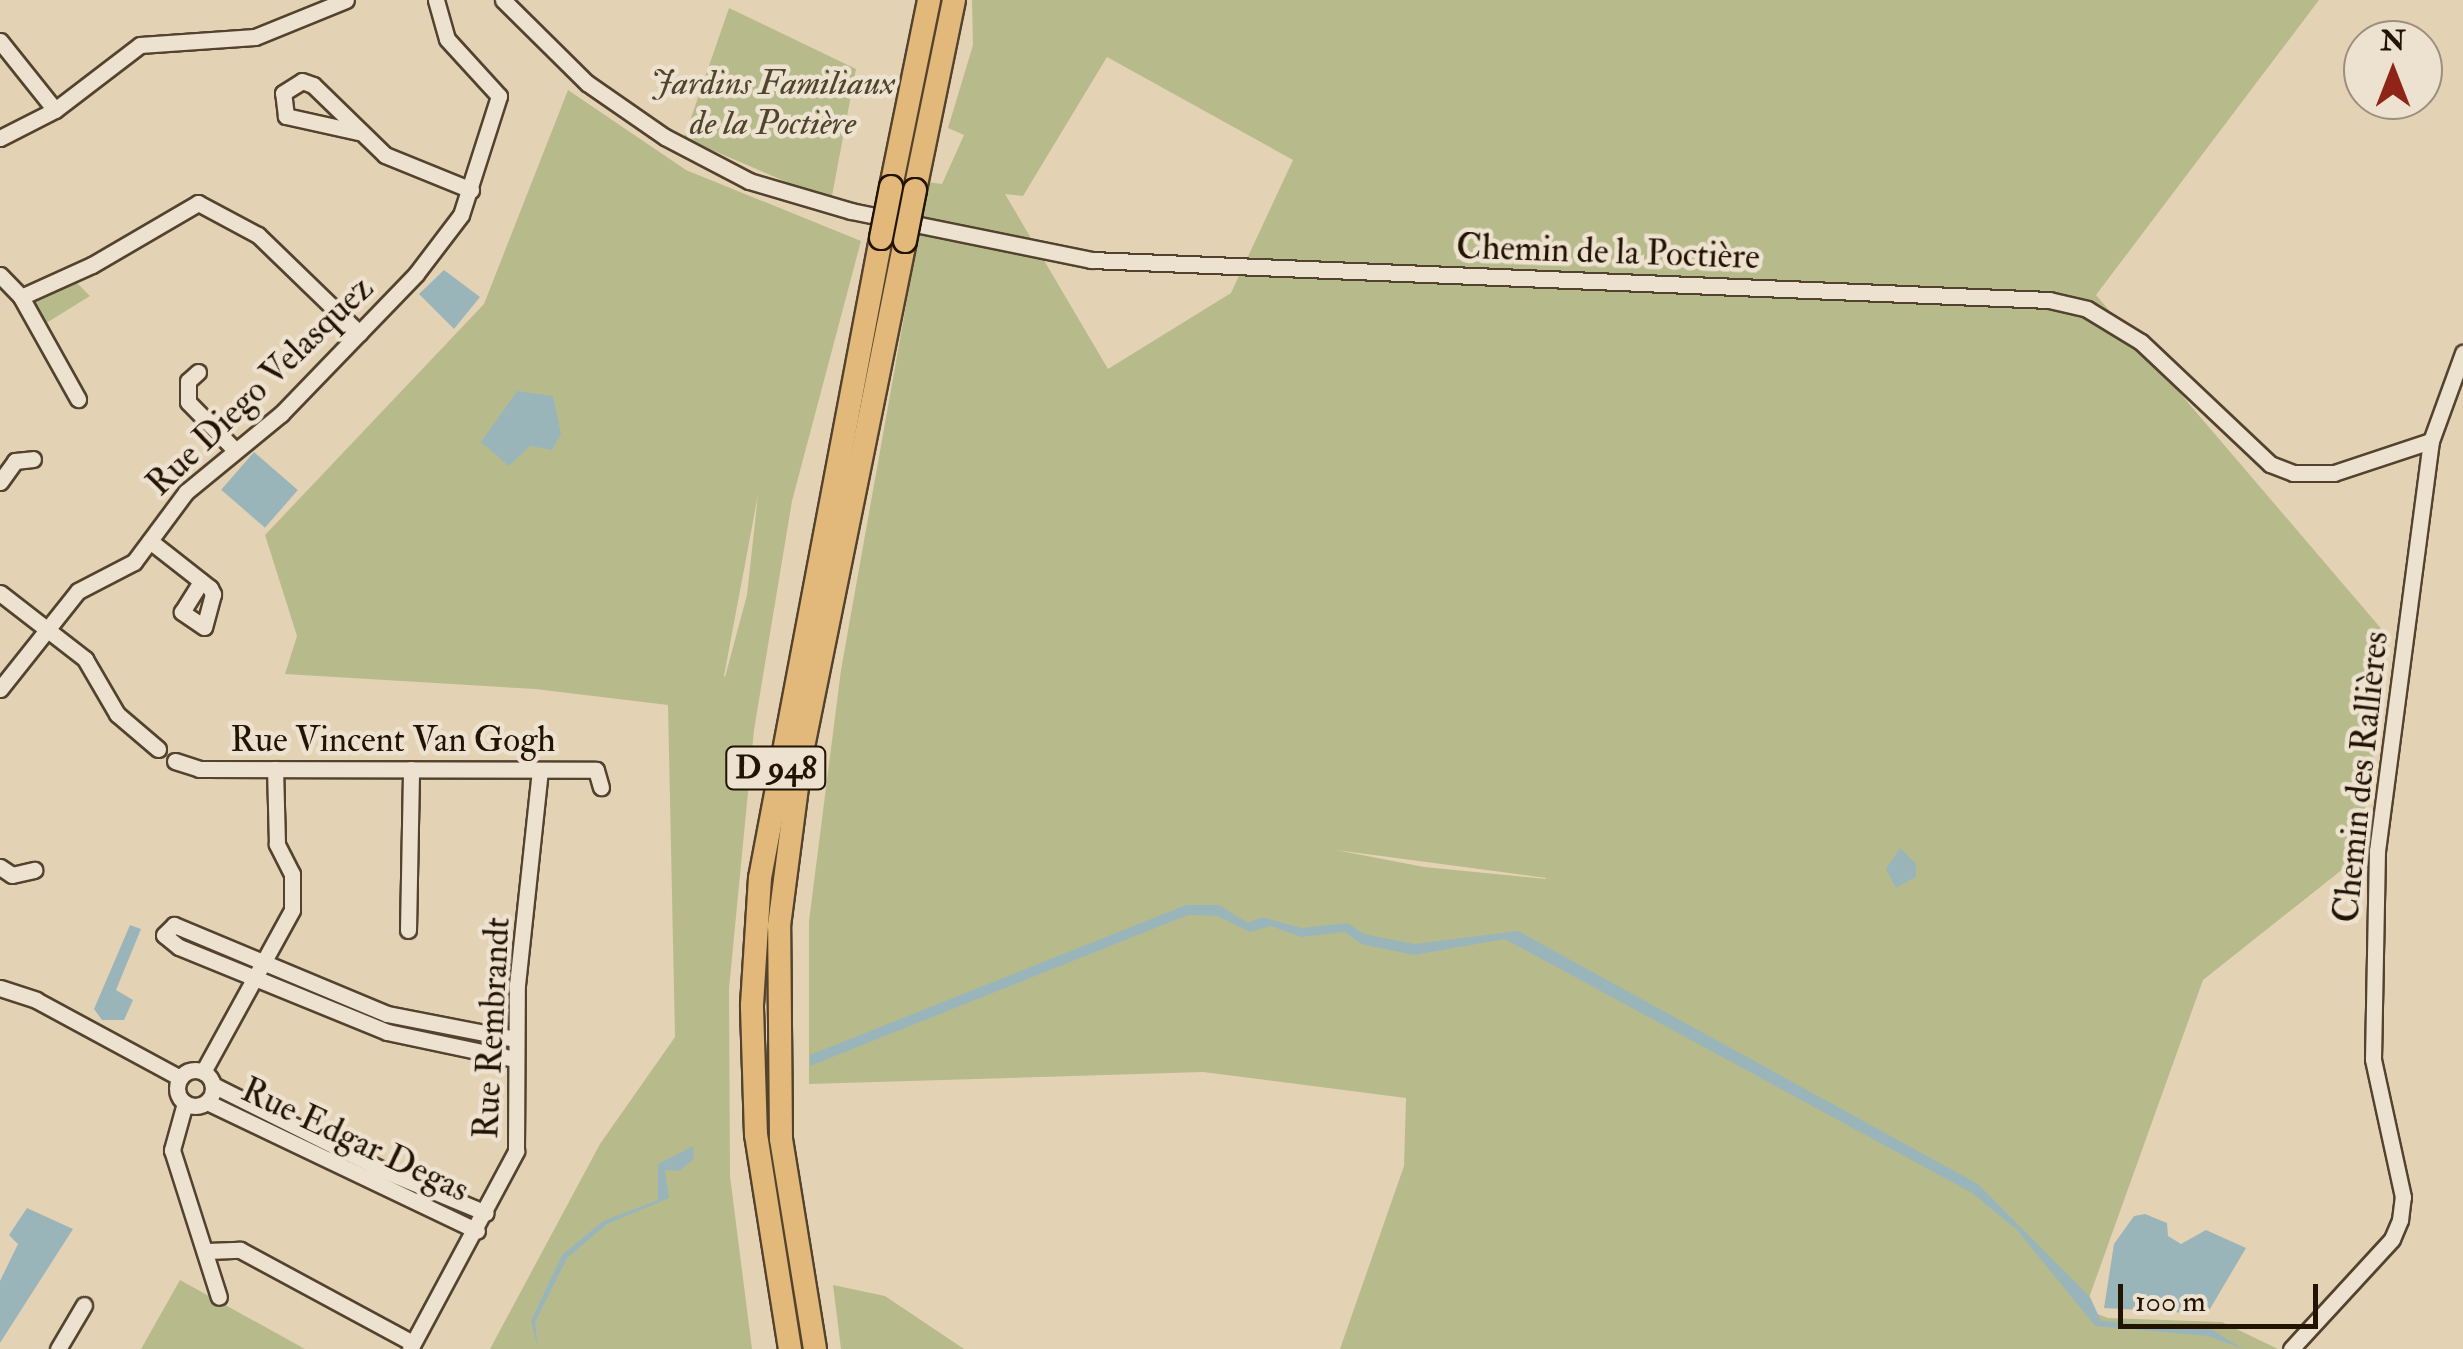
<!DOCTYPE html>
<html>
<head>
<meta charset="utf-8">
<style>
	body { margin:0 }
	#map { position:relative; width:2463px; height:1349px; overflow:hidden; background:#e4d2b5; font-family:"IM FELL Double Pica",serif }
	div>[style] { position:absolute }
	.green>* { inset:0; background:#b7bb8b }
	.water>* { inset:0; background:#9ab5b9; transform-origin:0 0 }
	.roads { filter:drop-shadow(2px 0 #53432e) drop-shadow(-2px 0 #53432e) drop-shadow(0 2px #53432e) drop-shadow(0 -2px #53432e) }
	.minor>* { height:15px; margin:-7.5px; padding:0 7.5px; transform-origin:7.5px; border-radius:7.5px; background:#ede2cf }
	.minor>.ring { margin:-7.5px; padding:0; box-sizing:content-box; background:none; border:15px solid #ede2cf; border-radius:50% }
	.highway>* { height:22px; margin:-11px; padding:0 11px; transform-origin:11px; border-radius:11px; background:#e2b97a }
	.bridges { filter:drop-shadow(2px 0 #231301) drop-shadow(-2px 0 #231301) drop-shadow(0 2px #231301) drop-shadow(0 -2px #231301) }
	.highway-bridge>* { height:22px; margin:-11px; padding:0 11px; transform-origin:11px; border-radius:11px; background:#e2b97a }
	span { translate:-50% -50%; white-space:nowrap; text-align:center; line-height:1.15; -webkit-text-stroke:9px #ede2cf; paint-order:stroke }
	.shield-label span { padding:2px 8px; background:#ede2cf; border:2px solid; border-radius:8px; -webkit-text-stroke-width:0 }
	.shield-label { font-size:32px; color:#231301; font-weight:700 }
	.park-label { font-size:35px; color:#4f452a; font-style:italic }
	.street-label { font-size:35px; color:#231301 }
	.north { position:absolute; left:2343px; top:20px; width:100px; height:100px; box-sizing:border-box; background:#ede2cf; border:2px solid #9c8f7d; border-radius:50%; rotate:0deg; font-size:28px; font-weight:700; line-height:40px; text-align:center; color:#231301 }
	.north::after { content:''; display:block; margin:auto; width:35px; height:45px; background:#8f2418; clip-path:polygon(50% 0,100% 100%,50% 72%,0 100%) }
	.scale { position:absolute; left:2118px; top:1284px; width:200px; height:45px; box-sizing:border-box; border:5px solid #231301; border-top:0; padding-left:12px; font-size:30px; line-height:35px; white-space:nowrap; color:#231301; -webkit-text-stroke:8px #ede2cf; paint-order:stroke }
</style>
</head>
<body>
<div id="map">
	<div class="green">
		<div style="clip-path:polygon(evenodd,972px 0,2319px 0,2096px 295px,2390px 639px,2358px 857px,2203px 980px,2085px 1309px,2108px 1318px,2222px 1322px,2278px 1349px,1340px 1349px,1404px 1166px,1406px 1098px,1203px 1072px,809px 1084px,809px 921px,841px 670px,928px 182px,942px 184px,964px 135px,948px 128px,973px 45px,972px 0,1107px 57px,1293px 160px,1231px 293px,1108px 369px,1005px 194px,1023px 196px,1107px 57px,972px 0,1336px 850px,1546px 878px,1546px 879px,1424px 867px,1336px 850px)"></div>
		<div style="clip-path:polygon(729px 8px,856px 69px,831px 201px,684px 138px)"></div>
		<div style="clip-path:polygon(evenodd,568px 90px,686px 170px,861px 241px,792px 501px,754px 730px,729px 989px,730px 1176px,752px 1349px,490px 1349px,600px 1144px,675px 1037px,668px 705px,535px 689px,285px 674px,297px 636px,265px 535px,484px 304px,568px 90px,758px 495px,747px 595px,725px 677px,724px 676px,758px 495px)"></div>
		<div style="clip-path:polygon(75px 281px,90px 296px,43px 325px,33px 308px,38px 298px)"></div>
		<div style="clip-path:polygon(268px 975px,389px 1020px,510px 1049px,386px 1029px)"></div>
		<div style="clip-path:polygon(180px 1280px,305px 1349px,141px 1349px)"></div>
		<div style="clip-path:polygon(833px 1285px,885px 1296px,964px 1349px,841px 1349px)"></div>
	</div>
	<div class="water">
		<div style="clip-path:polygon(444px 270px,480px 297px,454px 329px,419px 294px)"></div>
		<div style="clip-path:polygon(517px 391px,553px 396px,561px 434px,552px 450px,530px 446px,509px 466px,481px 442px)"></div>
		<div style="left:254px;top:452px;width:58px;height:50px;rotate:41deg"></div>
		<div style="clip-path:polygon(1900px 848px,1916px 864px,1916px 877px,1896px 888px,1886px 869px)"></div>
		<div style="clip-path:polygon(1186px 905px,1219px 905px,1248px 923px,1262px 917px,1302px 928px,1347px 923px,1364px 934px,1414px 944px,1518px 931px,1978px 1184px,2090px 1297px,2101px 1321px,2211px 1329px,2243px 1349px,2208px 1336px,2095px 1326px,2017px 1230px,1972px 1193px,1505px 939px,1414px 955px,1361px 944px,1345px 932px,1301px 937px,1271px 926px,1250px 932px,1217px 916px,1188px 915px,810px 1066px,810px 1055px)"></div>
		<div style="clip-path:polygon(130px 925px,141px 929px,116px 990px,133px 1000px,124px 1020px,102px 1020px,94px 1009px)"></div>
		<div style="clip-path:polygon(693px 1146px,694px 1159px,679px 1171px,665px 1170px,669px 1198px,607px 1224px,567px 1258px,535px 1322px,538px 1349px,531px 1321px,562px 1255px,603px 1221px,658px 1200px,658px 1164px)"></div>
		<div style="clip-path:polygon(27px 1208px,73px 1229px,0 1343px,0 1281px,18px 1244px,9px 1235px)"></div>
		<div style="clip-path:polygon(2145px 1214px,2167px 1223px,2168px 1236px,2181px 1244px,2206px 1230px,2246px 1248px,2207px 1314px,2104px 1308px,2114px 1244px,2134px 1216px)"></div>
	</div>
	<div class="roads">
		<div class="minor">
			<div style="left:503px;top:0;width:118px;rotate:44.7deg"></div>
			<div style="left:587px;top:83px;width:95px;rotate:34.7deg"></div>
			<div style="left:665px;top:137px;width:95px;rotate:27.6deg"></div>
			<div style="left:749px;top:181px;width:106px;rotate:16.4deg"></div>
			<div style="left:851px;top:211px;width:245px;rotate:11.5deg"></div>
			<div style="left:1091px;top:260px;width:959px;rotate:2.39deg"></div>
			<div style="left:2049px;top:300px;width:39px;rotate:13deg"></div>
			<div style="left:2087px;top:309px;width:63px;rotate:31.4deg"></div>
			<div style="left:2141px;top:342px;width:178px;rotate:43.4deg"></div>
			<div style="left:2270px;top:464px;width:25px;rotate:21deg"></div>
			<div style="left:2293px;top:473px;width:41px"></div>
			<div style="left:2334px;top:473px;width:102px;rotate:-18.3deg"></div>
			<div style="left:0;top:41px;width:88px;rotate:51.4deg"></div>
			<div style="left:358px;top:132px;width:74px;rotate:-167.5deg"></div>
			<div style="left:286px;top:116px;width:23px;rotate:-97deg"></div>
			<div style="left:283px;top:93px;width:22px;rotate:-32deg"></div>
			<div style="left:302px;top:81px;width:12px;rotate:20deg"></div>
			<div style="left:313px;top:85px;width:100px;rotate:44.2deg"></div>
			<div style="left:385px;top:155px;width:93px;rotate:22.1deg"></div>
			<div style="left:0;top:138px;width:62px;rotate:-27deg"></div>
			<div style="left:55px;top:110px;width:107px;rotate:-37.4deg"></div>
			<div style="left:140px;top:45px;width:115px;rotate:-4deg"></div>
			<div style="left:255px;top:37px;width:98px;rotate:-22.1deg"></div>
			<div style="left:0;top:275px;width:30px;rotate:46deg"></div>
			<div style="left:21px;top:297px;width:117px;rotate:60.8deg"></div>
			<div style="left:21px;top:297px;width:78px;rotate:-24.3deg"></div>
			<div style="left:92px;top:265px;width:123px;rotate:-30.3deg"></div>
			<div style="left:198px;top:203px;width:68px;rotate:28.1deg"></div>
			<div style="left:258px;top:235px;width:141px;rotate:44.1deg"></div>
			<div style="left:198px;top:372px;width:13px;rotate:138deg"></div>
			<div style="left:188px;top:381px;width:21px;rotate:90deg"></div>
			<div style="left:188px;top:402px;width:64px;rotate:45.6deg"></div>
			<div style="left:0;top:482px;width:26px;rotate:-54deg"></div>
			<div style="left:15px;top:461px;width:18px;rotate:-6deg"></div>
			<div style="left:150px;top:541px;width:76px;rotate:38.1deg"></div>
			<div style="left:210px;top:588px;width:7px;rotate:63deg"></div>
			<div style="left:213px;top:594px;width:34px;rotate:105deg"></div>
			<div style="left:204px;top:627px;width:27px;rotate:-146deg"></div>
			<div style="left:182px;top:612px;width:36px;rotate:-58deg"></div>
			<div style="left:0;top:593px;width:108px;rotate:37.8deg"></div>
			<div style="left:85px;top:659px;width:64px;rotate:59.8deg"></div>
			<div style="left:117px;top:714px;width:54px;rotate:40.5deg"></div>
			<div style="left:0;top:689px;width:125px;rotate:-51.5deg"></div>
			<div style="left:78px;top:591px;width:63px;rotate:-27.4deg"></div>
			<div style="left:134px;top:562px;width:87px;rotate:-53.4deg"></div>
			<div style="left:186px;top:492px;width:123px;rotate:-39.4deg"></div>
			<div style="left:281px;top:414px;width:194px;rotate:-46deg"></div>
			<div style="left:416px;top:274px;width:74px;rotate:-52.7deg"></div>
			<div style="left:461px;top:215px;width:125px;rotate:-72.3deg"></div>
			<div style="left:499px;top:96px;width:77px;rotate:-132.4deg"></div>
			<div style="left:447px;top:39px;width:41px;rotate:-105.8deg"></div>
			<div style="left:175px;top:761px;width:25px;rotate:18deg"></div>
			<div style="left:199px;top:769px;width:397px;rotate:0.1deg"></div>
			<div style="left:596px;top:770px;width:18px;rotate:74deg"></div>
			<div style="left:0;top:867px;width:14px;rotate:34deg"></div>
			<div style="left:12px;top:875px;width:23px;rotate:-13deg"></div>
			<div style="left:408px;top:930px;width:161px;rotate:-88.9deg"></div>
			<div style="left:0;top:988px;width:38px;rotate:18deg"></div>
			<div style="left:36px;top:1000px;width:164px;rotate:28.4deg"></div>
			<div style="left:515px;top:1039px;width:130px;rotate:-168.9deg"></div>
			<div style="left:387px;top:1014px;width:231px;rotate:-157.3deg"></div>
			<div style="left:174px;top:925px;width:14px;rotate:135deg"></div>
			<div style="left:164px;top:935px;width:19px;rotate:39deg"></div>
			<div style="left:179px;top:947px;width:225px;rotate:22.2deg"></div>
			<div style="left:387px;top:1032px;width:131px;rotate:11.9deg"></div>
			<div class="ring" style="left:177px;top:1070px;width:21px;height:21px"></div>
			<div style="left:203px;top:1072px;width:185px;rotate:-61.2deg"></div>
			<div style="left:292px;top:910px;width:36px;rotate:-90deg"></div>
			<div style="left:292px;top:874px;width:34px;rotate:-117deg"></div>
			<div style="left:277px;top:844px;width:75px;rotate:-91.5deg"></div>
			<div style="left:213px;top:1085px;width:192px;rotate:26.6deg"></div>
			<div style="left:385px;top:1171px;width:109px;rotate:22.6deg"></div>
			<div style="left:207px;top:1102px;width:299px;rotate:25.5deg"></div>
			<div style="left:185px;top:1103px;width:49px;rotate:105.5deg"></div>
			<div style="left:172px;top:1150px;width:154px;rotate:72.3deg"></div>
			<div style="left:207px;top:1251px;width:33px;rotate:-2deg"></div>
			<div style="left:240px;top:1250px;width:194px;rotate:28.3deg"></div>
			<div style="left:58px;top:1349px;width:51px;rotate:-59.4deg"></div>
			<div style="left:410px;top:1349px;width:225px;rotate:-61.8deg"></div>
			<div style="left:516px;top:1151px;width:166px;rotate:-89.7deg"></div>
			<div style="left:517px;top:985px;width:215px;rotate:-83.9deg"></div>
			<div style="left:2291px;top:1349px;width:149px;rotate:-47.4deg"></div>
			<div style="left:2392px;top:1239px;width:21px;rotate:-67deg"></div>
			<div style="left:2400px;top:1220px;width:23px;rotate:-83deg"></div>
			<div style="left:2403px;top:1197px;width:141px;rotate:-102.3deg"></div>
			<div style="left:2373px;top:1059px;width:208px;rotate:-88.9deg"></div>
			<div style="left:2377px;top:851px;width:414px;rotate:-82.5deg"></div>
			<div style="left:2431px;top:441px;width:94px;rotate:-70deg"></div>
		</div>
		<div class="highway">
			<div style="left:891px;top:187px;width:191px;rotate:-78.5deg"></div>
			<div style="left:915px;top:190px;width:194px;rotate:-78.4deg"></div>
			<div style="left:790px;top:1349px;width:217px;rotate:-99deg"></div>
			<div style="left:756px;top:1135px;width:130px;rotate:-91.8deg"></div>
			<div style="left:752px;top:1005px;width:127px;rotate:-86.4deg"></div>
			<div style="left:760px;top:878px;width:651px;rotate:-79.29deg"></div>
			<div style="left:815px;top:1349px;width:213px;rotate:-99.2deg"></div>
			<div style="left:781px;top:1139px;width:213px;rotate:-90.5deg"></div>
			<div style="left:779px;top:926px;width:170px;rotate:-82.6deg"></div>
			<div style="left:801px;top:757px;width:526px;rotate:-78.6deg"></div>
		</div>
	</div>
	<div class="bridges">
		<div class="highway-bridge">
			<div style="left:881px;top:238px;width:52px;rotate:-78.9deg"></div>
			<div style="left:905px;top:241px;width:52px;rotate:-78.9deg"></div>
		</div>
	</div>
	<div class="shield-label">
		<span style="left:776px;top:768px">D 948</span>
	</div>
	<div class="park-label">
		<span style="left:773px;top:103px">Jardins Familiaux<br>de la Poctière</span>
	</div>
	<div class="street-label">
		<span style="left:1608px;top:252px;rotate:2deg">Chemin de la Poctière</span>
		<span style="left:260px;top:386px;rotate:-44deg">Rue Diego Velasquez</span>
		<span style="left:393px;top:740px">Rue Vincent Van Gogh</span>
		<span style="left:2361px;top:777px;rotate:-84deg">Chemin des Rallières</span>
		<span style="left:492px;top:1028px;rotate:-87deg">Rue Rembrandt</span>
		<span style="left:355px;top:1140px;rotate:25deg">Rue Edgar Degas</span>
	</div>
	<div class="north">N</div>
	<div class="scale">100 m</div>
</div>
</body>
</html>
